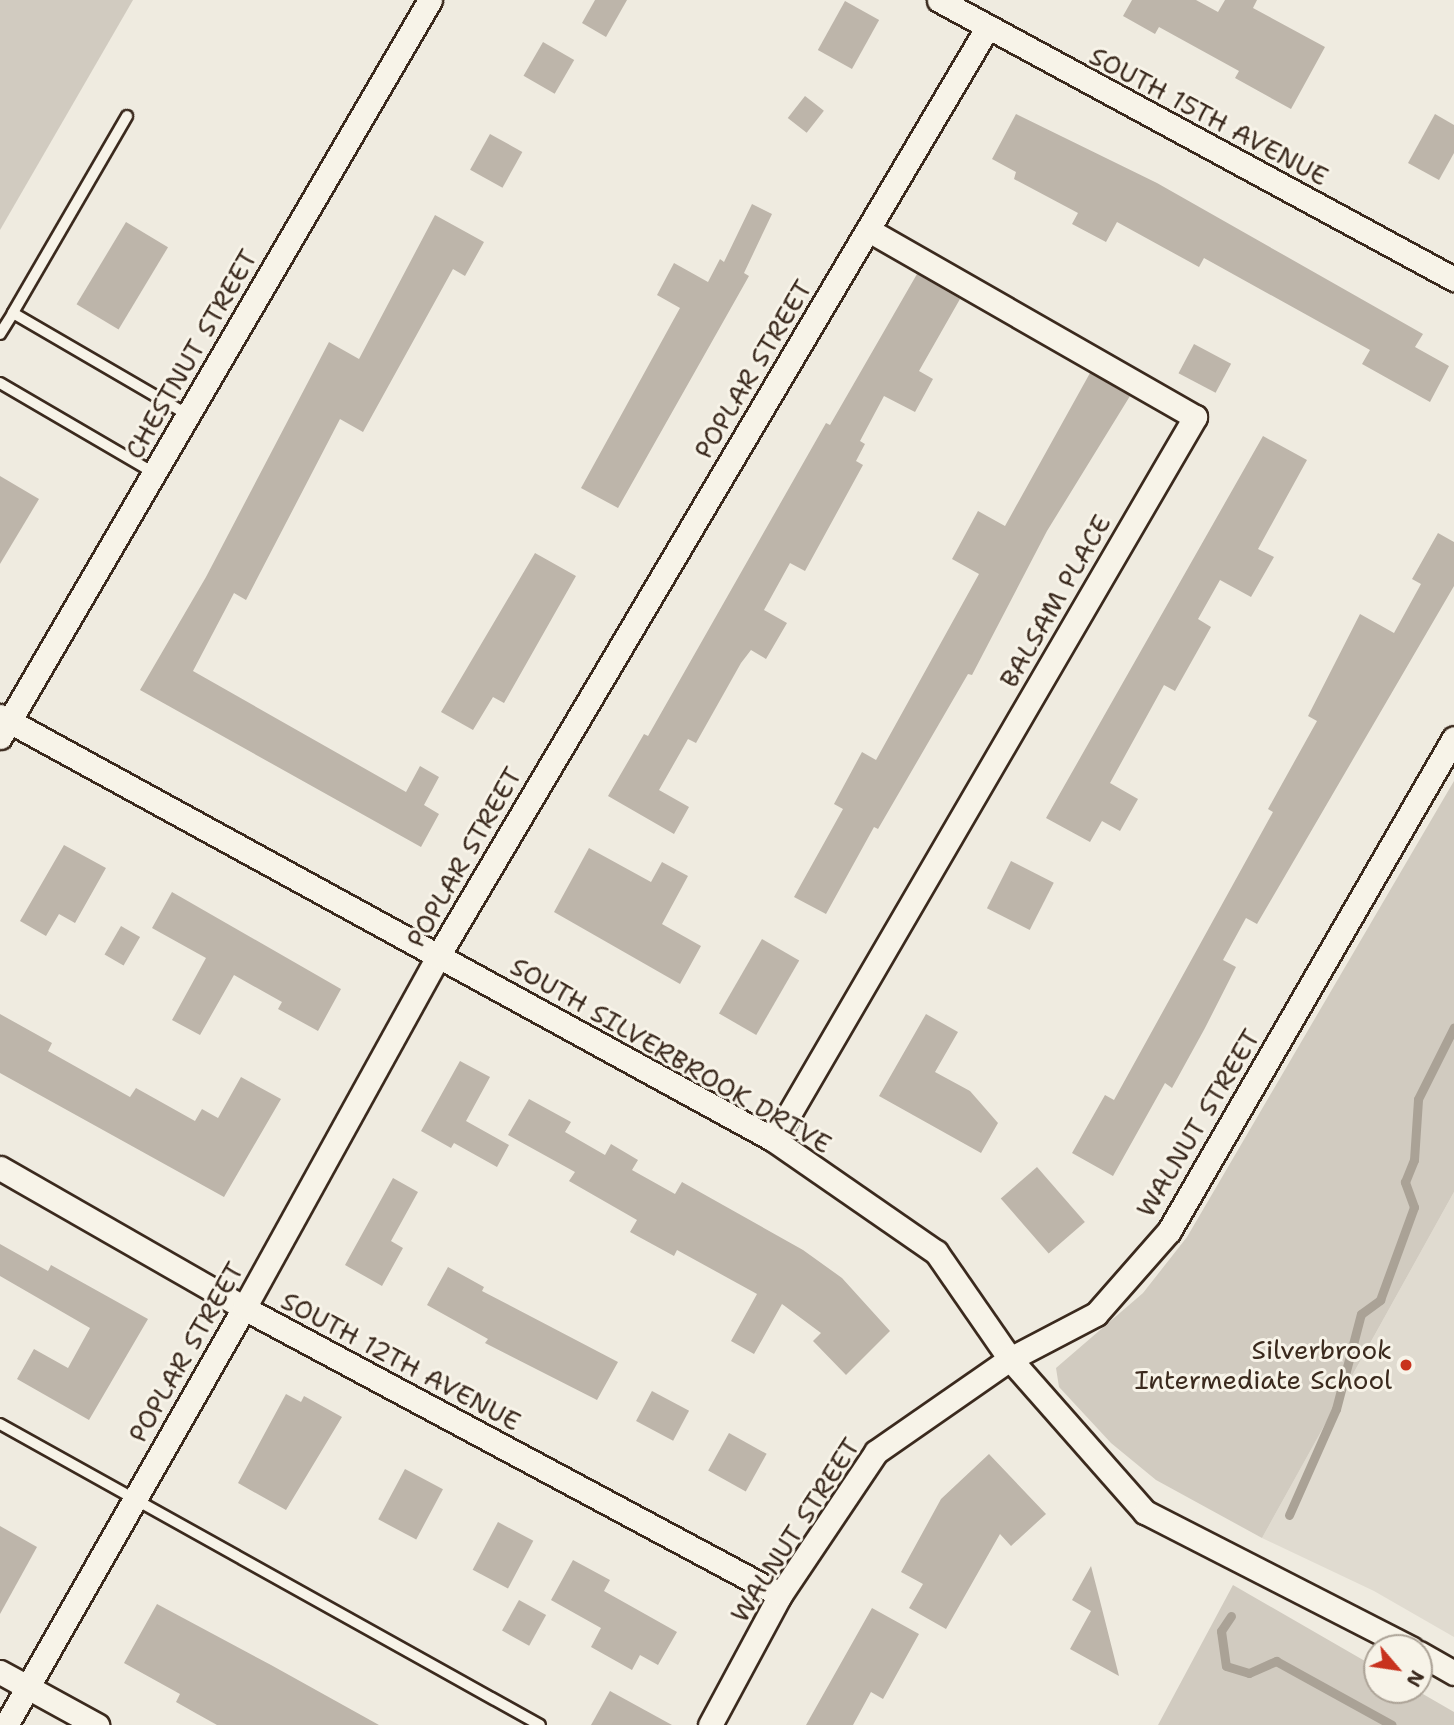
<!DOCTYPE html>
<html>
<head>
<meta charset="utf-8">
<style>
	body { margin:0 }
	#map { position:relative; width:1454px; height:1725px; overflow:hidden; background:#efebe0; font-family:"Shantell Sans",sans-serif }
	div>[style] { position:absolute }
	.built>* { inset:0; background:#e0dbd0 }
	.green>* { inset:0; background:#d1cbc0 }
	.stream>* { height:9px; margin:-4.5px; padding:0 4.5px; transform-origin:4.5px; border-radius:4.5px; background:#aaa296 }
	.building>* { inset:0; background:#bdb5aa; transform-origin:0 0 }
	.roads { filter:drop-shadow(2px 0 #3b2a1e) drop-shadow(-2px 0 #3b2a1e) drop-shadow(0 2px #3b2a1e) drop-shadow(0 -2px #3b2a1e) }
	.service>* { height:10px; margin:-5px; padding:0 5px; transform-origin:5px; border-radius:5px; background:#f7f3e8 }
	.minor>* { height:23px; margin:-11.5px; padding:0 11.5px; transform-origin:11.5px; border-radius:11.5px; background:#f7f3e8 }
	.dots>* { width:19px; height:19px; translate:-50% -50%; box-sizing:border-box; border:4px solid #f7f3e8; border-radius:50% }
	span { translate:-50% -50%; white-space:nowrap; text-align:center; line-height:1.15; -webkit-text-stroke:6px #f7f3e8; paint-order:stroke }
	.street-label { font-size:26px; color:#3b2a1e }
	.poi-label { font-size:26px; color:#3b2a1e }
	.right { translate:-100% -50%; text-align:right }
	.north { position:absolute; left:1363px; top:1634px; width:70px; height:70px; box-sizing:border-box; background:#f7f3e8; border:2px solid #aca397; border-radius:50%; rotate:119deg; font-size:19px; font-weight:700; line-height:28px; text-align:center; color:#3b2a1e }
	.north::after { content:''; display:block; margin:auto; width:24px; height:32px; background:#c8321e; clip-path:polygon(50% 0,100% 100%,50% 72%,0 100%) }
</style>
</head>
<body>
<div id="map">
	<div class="built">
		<div style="clip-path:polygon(1454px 1192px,1454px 1637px,1374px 1591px,1262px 1538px)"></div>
	</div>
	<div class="green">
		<div style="clip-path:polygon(0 0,133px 0,0 230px)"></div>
		<div style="clip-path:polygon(1454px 781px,1454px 1192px,1262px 1538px,1156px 1480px,1111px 1443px,1059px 1387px,1056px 1368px,1143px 1293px,1187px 1237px)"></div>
		<div style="clip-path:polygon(1233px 1585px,1377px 1668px,1377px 1690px,1416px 1690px,1454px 1712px,1454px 1725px,1158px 1725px)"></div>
	</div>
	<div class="stream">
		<div style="left:1289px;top:1515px;width:116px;rotate:-66.1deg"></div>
		<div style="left:1336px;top:1409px;width:98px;rotate:-75.3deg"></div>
		<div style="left:1361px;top:1314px;width:24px;rotate:-36deg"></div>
		<div style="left:1380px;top:1300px;width:99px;rotate:-69.9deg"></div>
		<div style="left:1414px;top:1207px;width:27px;rotate:-110deg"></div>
		<div style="left:1405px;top:1182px;width:24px;rotate:-68deg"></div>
		<div style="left:1414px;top:1160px;width:61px;rotate:-86.2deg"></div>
		<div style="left:1418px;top:1099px;width:80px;rotate:-63.4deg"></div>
		<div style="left:1231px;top:1616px;width:18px;rotate:124deg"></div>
		<div style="left:1221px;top:1631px;width:35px;rotate:82deg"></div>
		<div style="left:1226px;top:1666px;width:24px;rotate:17deg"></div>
		<div style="left:1249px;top:1673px;width:30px;rotate:-24deg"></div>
		<div style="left:1276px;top:1661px;width:132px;rotate:28.9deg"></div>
	</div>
	<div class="building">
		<div style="clip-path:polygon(595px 0,627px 0,606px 37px,582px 23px)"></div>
		<div style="clip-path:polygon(1132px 0,1196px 0,1218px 12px,1225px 0,1257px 0,1253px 8px,1325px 47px,1291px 109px,1235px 78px,1239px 71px,1159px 27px,1155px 34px,1123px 16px)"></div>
		<div style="left:845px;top:1px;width:39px;height:56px;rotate:29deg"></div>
		<div style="left:543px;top:42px;width:36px;height:39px;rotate:30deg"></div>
		<div style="left:805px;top:96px;width:24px;height:28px;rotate:38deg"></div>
		<div style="clip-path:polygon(1016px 114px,1157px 183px,1423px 334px,1415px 347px,1449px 366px,1430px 402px,1362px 364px,1370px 350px,1204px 258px,1199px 267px,1117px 222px,1106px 242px,1072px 224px,1078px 213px,1014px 179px,1016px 172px,992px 159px)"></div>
		<div style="clip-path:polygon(1435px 114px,1454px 125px,1454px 153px,1439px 180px,1408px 163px)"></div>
		<div style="left:490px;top:134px;width:37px;height:41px;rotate:29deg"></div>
		<div style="clip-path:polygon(752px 204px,772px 214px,744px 273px,749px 276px,618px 508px,581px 488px,680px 308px,657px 295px,674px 263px,708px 282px,720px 259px,724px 262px)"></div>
		<div style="clip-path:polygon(435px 215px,484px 242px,465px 276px,453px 269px,363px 432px,340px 419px,246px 600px,234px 593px,193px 671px,406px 792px,420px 766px,439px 777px,424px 805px,439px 814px,421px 847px,140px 690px,206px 577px,329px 342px,359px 359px)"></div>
		<div style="left:126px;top:222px;width:49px;height:96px;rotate:31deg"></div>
		<div style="clip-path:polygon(917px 274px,960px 299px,919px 371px,933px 379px,915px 412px,884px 396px,860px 441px,865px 444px,856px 461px,863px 465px,805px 571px,790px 563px,764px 610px,787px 623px,766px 659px,751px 650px,741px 663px,696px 743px,688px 739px,659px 790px,689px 807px,674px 834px,608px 796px,644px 734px,648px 736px,826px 423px,830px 425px)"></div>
		<div style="left:1194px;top:344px;width:42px;height:33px;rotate:28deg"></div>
		<div style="clip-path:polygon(1090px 373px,1130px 396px,1047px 531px,972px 675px,968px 674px,878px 829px,874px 827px,826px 914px,794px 897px,843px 809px,834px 804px,862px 752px,876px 760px,979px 574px,952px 559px,978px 511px,1005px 526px)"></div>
		<div style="clip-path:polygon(1263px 436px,1307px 460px,1258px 549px,1274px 557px,1251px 597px,1220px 580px,1198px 619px,1211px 627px,1175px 691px,1164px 685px,1110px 783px,1138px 799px,1120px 831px,1102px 821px,1090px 842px,1046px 818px)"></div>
		<div style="clip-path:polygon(0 476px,39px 499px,0 564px)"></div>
		<div style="clip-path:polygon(1438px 533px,1454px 542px,1454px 586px,1257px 924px,1246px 918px,1223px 960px,1236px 967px,1205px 1028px,1172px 1088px,1165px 1083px,1113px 1176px,1072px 1153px,1105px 1095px,1114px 1100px,1273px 812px,1268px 809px,1317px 721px,1308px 716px,1360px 614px,1394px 633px,1421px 584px,1412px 579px)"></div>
		<div style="clip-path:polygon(535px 553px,576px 576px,504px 703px,493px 697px,473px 730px,441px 712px)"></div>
		<div style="clip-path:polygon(64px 845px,106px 868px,75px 923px,59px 914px,46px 936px,20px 921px)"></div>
		<div style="clip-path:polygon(589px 848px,651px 882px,662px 862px,688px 876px,662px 924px,701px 946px,680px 984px,554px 912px)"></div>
		<div style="left:1011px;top:861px;width:48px;height:53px;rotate:27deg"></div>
		<div style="clip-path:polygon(172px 892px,341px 989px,318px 1031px,278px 1009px,282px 1002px,234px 975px,200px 1035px,172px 1020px,206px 958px,152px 928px)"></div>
		<div style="left:121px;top:926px;width:22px;height:33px;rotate:30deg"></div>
		<div style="left:762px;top:939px;width:43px;height:86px;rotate:30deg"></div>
		<div style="clip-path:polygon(0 1014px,52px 1043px,48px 1051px,130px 1097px,136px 1088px,195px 1121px,202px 1109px,218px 1118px,241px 1077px,281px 1099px,224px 1197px,0 1073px)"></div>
		<div style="clip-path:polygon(926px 1014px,958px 1032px,935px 1072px,970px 1091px,998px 1123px,981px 1153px,879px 1096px)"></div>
		<div style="clip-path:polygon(460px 1061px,490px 1077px,466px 1121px,509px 1145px,497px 1167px,454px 1143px,451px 1148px,421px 1131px)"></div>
		<div style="clip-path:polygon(529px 1099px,571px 1122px,565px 1132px,605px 1155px,611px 1144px,638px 1160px,632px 1170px,675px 1194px,682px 1182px,803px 1250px,842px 1278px,890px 1331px,846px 1375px,813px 1341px,821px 1333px,782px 1304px,754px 1354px,731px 1341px,757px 1294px,677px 1250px,674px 1256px,630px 1232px,637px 1220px,569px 1181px,575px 1172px,508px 1135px)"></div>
		<div style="left:1037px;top:1167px;width:73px;height:48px;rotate:49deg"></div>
		<div style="clip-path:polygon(393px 1178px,418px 1192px,391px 1241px,403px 1248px,382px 1286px,345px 1265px)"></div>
		<div style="clip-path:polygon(0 1244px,48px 1271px,51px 1265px,148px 1319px,89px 1420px,17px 1379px,34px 1349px,68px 1368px,90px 1328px,0 1276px)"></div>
		<div style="clip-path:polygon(448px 1267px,484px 1287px,482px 1291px,618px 1362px,597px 1400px,485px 1343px,488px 1339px,427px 1305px)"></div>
		<div style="left:652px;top:1391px;width:42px;height:34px;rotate:28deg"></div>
		<div style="clip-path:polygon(286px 1394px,301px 1402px,304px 1396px,342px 1417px,286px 1510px,238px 1483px)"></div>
		<div style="left:729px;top:1433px;width:43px;height:43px;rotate:29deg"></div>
		<div style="clip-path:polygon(989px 1454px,1046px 1514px,1011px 1546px,1000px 1534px,946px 1629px,909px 1608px,923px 1584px,901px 1572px,941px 1499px)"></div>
		<div style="left:405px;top:1469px;width:43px;height:57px;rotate:28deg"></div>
		<div style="left:498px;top:1522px;width:40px;height:54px;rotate:28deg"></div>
		<div style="clip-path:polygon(0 1526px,37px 1547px,0 1614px)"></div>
		<div style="clip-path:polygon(573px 1560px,610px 1580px,604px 1591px,677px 1632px,658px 1665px,640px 1655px,632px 1670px,591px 1647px,601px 1628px,551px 1600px)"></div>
		<div style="clip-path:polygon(1091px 1566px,1099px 1597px,1119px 1676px,1070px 1649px,1091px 1611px,1072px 1600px)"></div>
		<div style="left:519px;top:1600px;width:31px;height:35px;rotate:29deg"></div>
		<div style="clip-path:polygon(157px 1604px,271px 1665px,379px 1725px,217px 1725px,176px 1702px,180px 1694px,124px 1663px)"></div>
		<div style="clip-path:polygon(872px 1608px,919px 1634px,883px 1699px,871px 1692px,853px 1725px,806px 1725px)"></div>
		<div style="clip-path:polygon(610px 1691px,672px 1725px,591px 1725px)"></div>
	</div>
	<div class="roads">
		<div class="service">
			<div style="left:127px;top:116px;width:228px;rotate:120.1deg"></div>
			<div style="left:13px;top:313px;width:203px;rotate:30.2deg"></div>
			<div style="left:0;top:334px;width:25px;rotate:-58deg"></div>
			<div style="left:0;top:383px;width:178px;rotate:30.3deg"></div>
			<div style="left:0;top:1424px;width:618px;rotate:29.14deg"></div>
		</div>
		<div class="minor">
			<div style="left:939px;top:0;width:586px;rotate:28.45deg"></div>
			<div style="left:0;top:716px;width:883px;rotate:28.71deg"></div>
			<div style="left:774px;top:1140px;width:197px;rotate:34.7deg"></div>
			<div style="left:936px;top:1252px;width:130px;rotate:55.3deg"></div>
			<div style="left:1010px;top:1359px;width:204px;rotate:48.6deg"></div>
			<div style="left:1145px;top:1512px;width:299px;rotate:27.1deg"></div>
			<div style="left:0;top:737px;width:853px;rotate:-59.74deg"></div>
			<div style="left:774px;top:1140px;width:837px;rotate:-59.79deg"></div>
			<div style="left:1195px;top:417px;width:377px;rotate:-150.2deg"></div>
			<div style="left:0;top:1168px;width:281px;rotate:29.8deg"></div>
			<div style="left:244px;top:1308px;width:608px;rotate:28.17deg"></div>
			<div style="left:1419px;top:1653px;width:40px;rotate:29.7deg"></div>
			<div style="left:0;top:1672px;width:111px;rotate:28.7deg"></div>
			<div style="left:6px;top:1725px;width:480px;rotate:-60.3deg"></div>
			<div style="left:244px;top:1308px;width:402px;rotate:-61.1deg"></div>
			<div style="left:438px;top:956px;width:1078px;rotate:-59.39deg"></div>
			<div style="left:710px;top:1725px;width:148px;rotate:-61.7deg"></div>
			<div style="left:780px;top:1595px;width:172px;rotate:-56.1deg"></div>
			<div style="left:876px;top:1452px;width:163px;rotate:-34.8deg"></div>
			<div style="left:1010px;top:1359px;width:97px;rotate:-27.6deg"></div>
			<div style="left:1096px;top:1314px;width:111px;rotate:-48.7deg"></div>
			<div style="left:1169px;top:1231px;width:569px;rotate:-59.97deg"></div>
		</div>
	</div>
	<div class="dots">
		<div style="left:1406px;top:1365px;background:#c8321e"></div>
	</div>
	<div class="street-label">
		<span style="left:1209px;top:116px;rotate:28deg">SOUTH 15TH AVENUE</span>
		<span style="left:191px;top:354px;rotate:-60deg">CHESTNUT STREET</span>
		<span style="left:753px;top:369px;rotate:-59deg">POPLAR STREET</span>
		<span style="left:1055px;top:601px;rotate:-60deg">BALSAM PLACE</span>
		<span style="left:464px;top:857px;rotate:-60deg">POPLAR STREET</span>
		<span style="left:671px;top:1055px;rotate:30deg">SOUTH SILVERBROOK DRIVE</span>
		<span style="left:1198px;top:1123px;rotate:-59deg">WALNUT STREET</span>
		<span style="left:186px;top:1352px;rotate:-60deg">POPLAR STREET</span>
		<span style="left:401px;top:1361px;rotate:28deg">SOUTH 12TH AVENUE</span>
		<span style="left:795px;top:1530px;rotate:-57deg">WALNUT STREET</span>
	</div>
	<div class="poi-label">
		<span class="right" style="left:1392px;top:1365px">Silverbrook<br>Intermediate School</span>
	</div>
	<div class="north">N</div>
</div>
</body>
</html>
